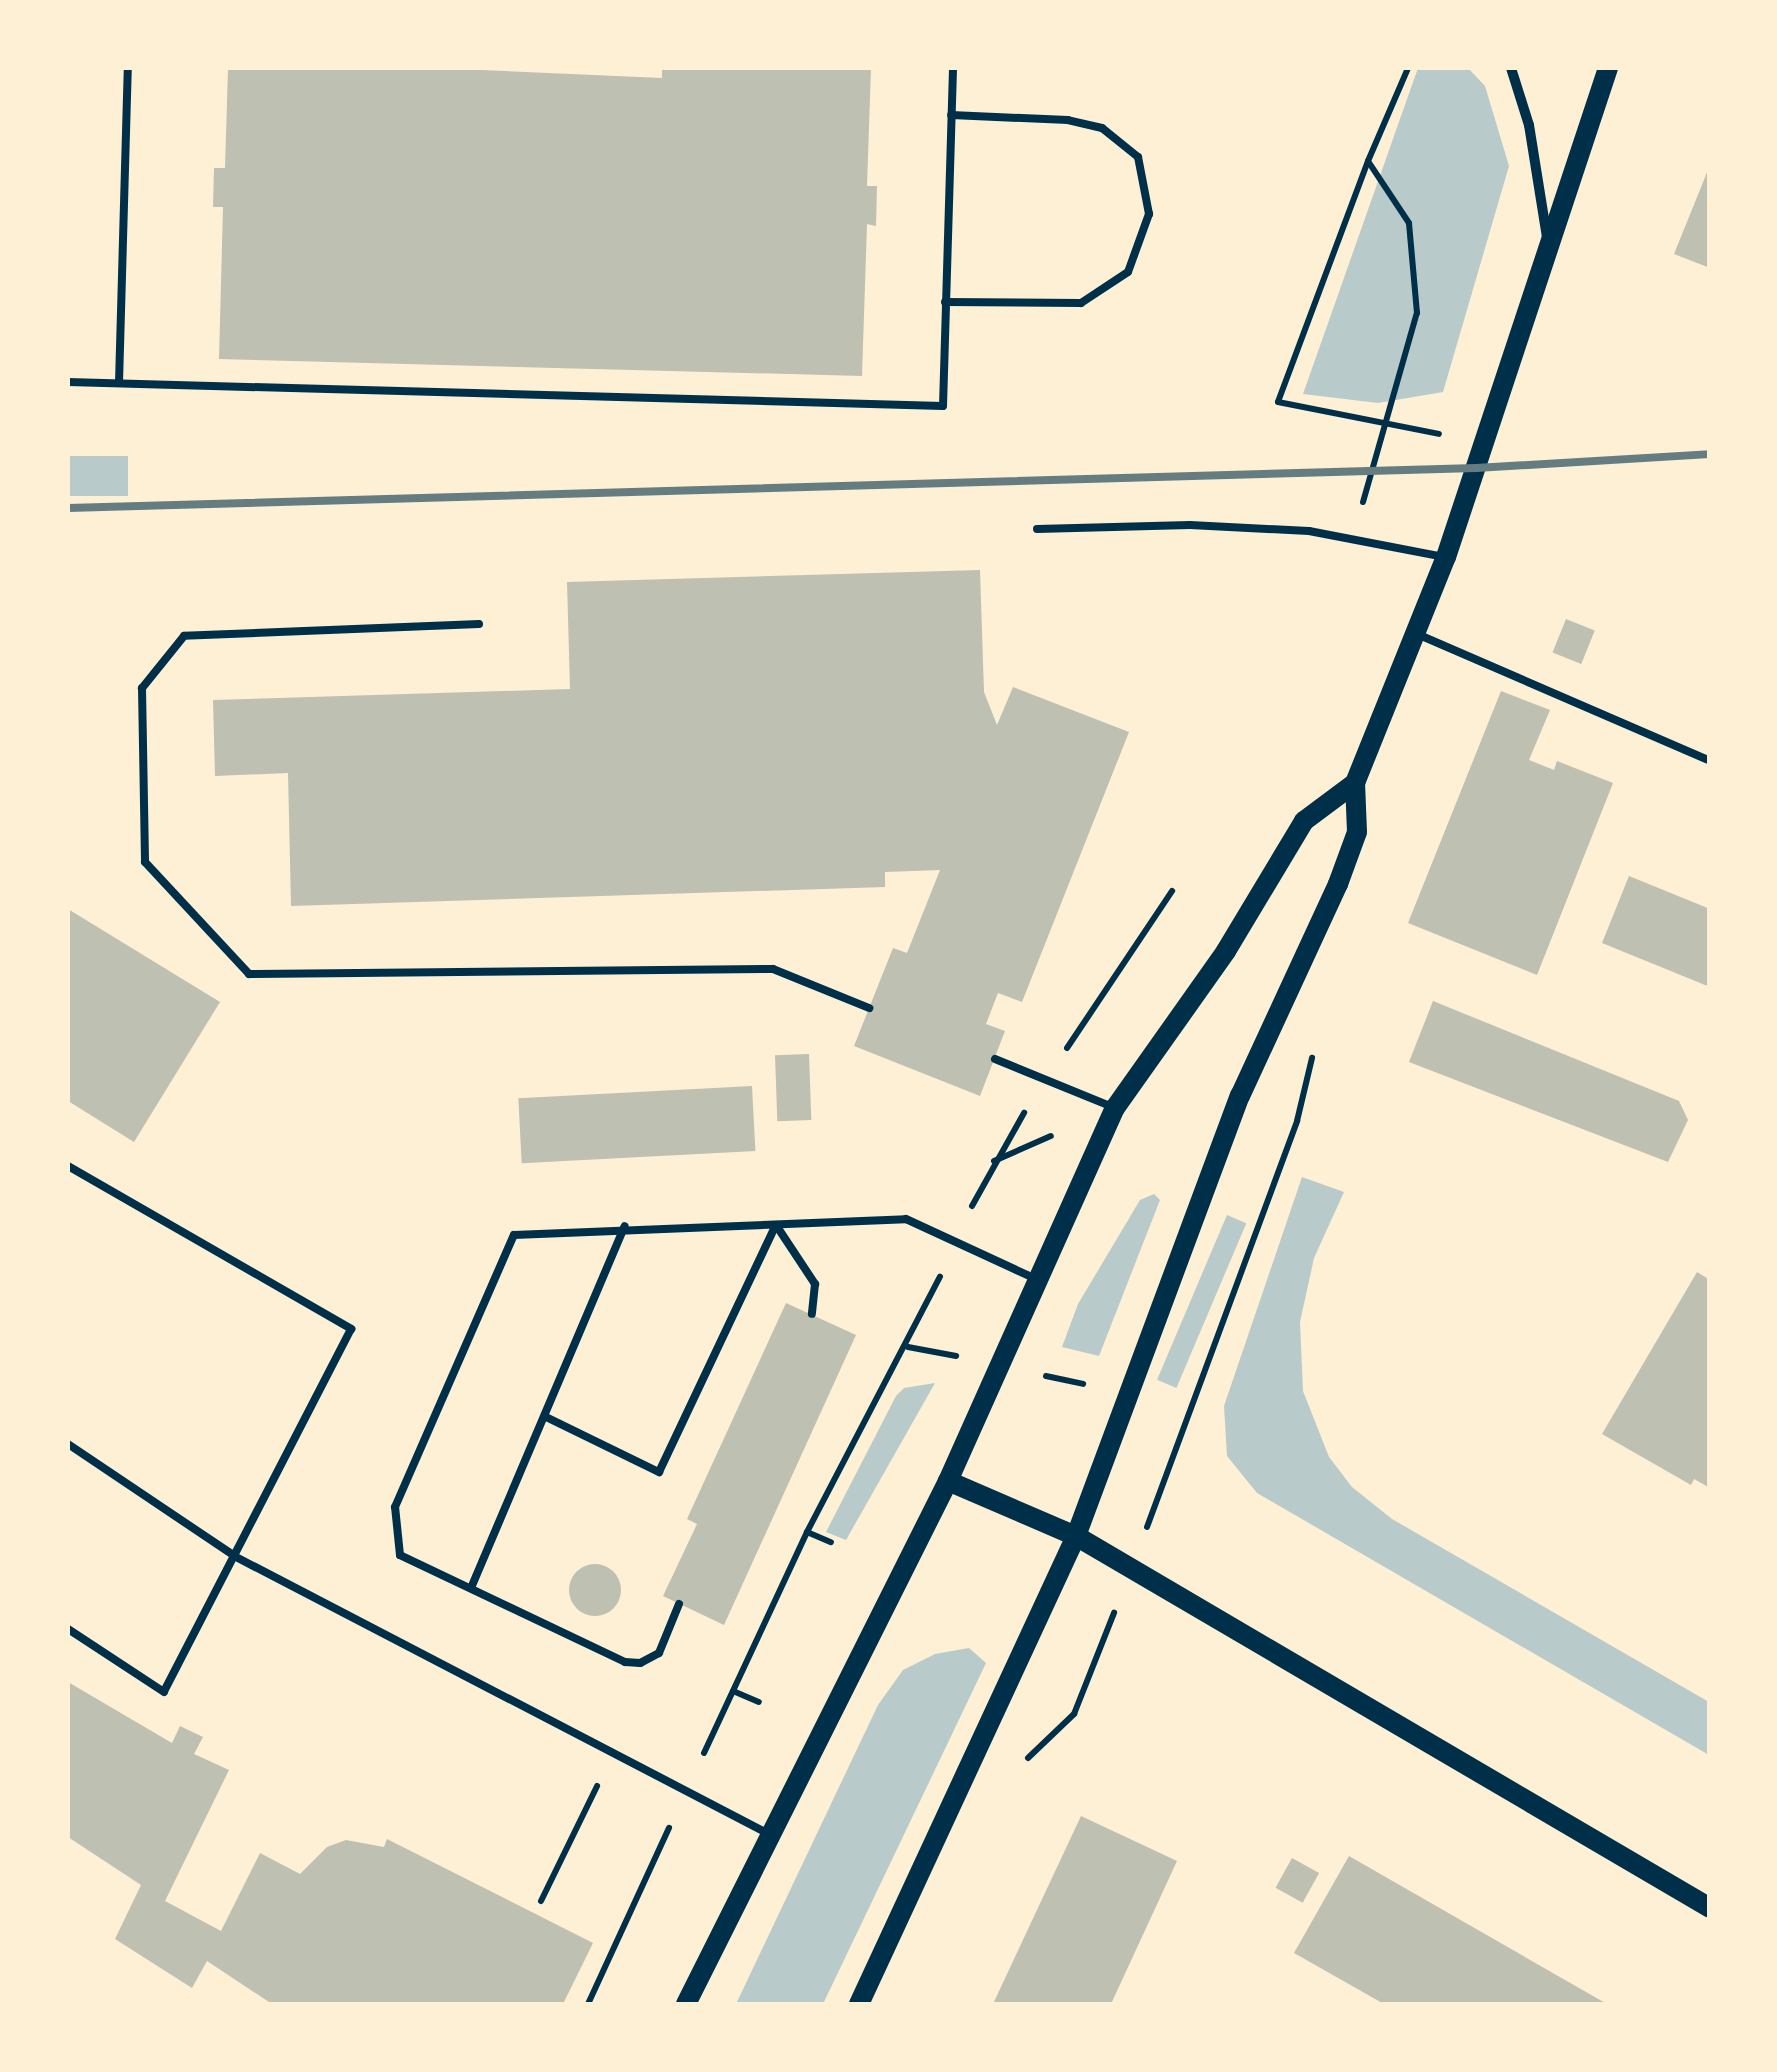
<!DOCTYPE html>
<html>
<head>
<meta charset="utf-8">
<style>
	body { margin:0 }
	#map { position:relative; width:1777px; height:2072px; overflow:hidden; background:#fdf0d5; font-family:"Fira Sans Condensed",sans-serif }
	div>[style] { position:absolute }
	.green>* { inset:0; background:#b9caca; transform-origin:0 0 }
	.building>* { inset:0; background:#bec0b2; transform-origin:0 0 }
	.round { border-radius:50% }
	.path>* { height:6px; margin:-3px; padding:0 3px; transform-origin:3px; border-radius:3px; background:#003049 }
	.service>* { height:8px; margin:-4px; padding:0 4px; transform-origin:4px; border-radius:4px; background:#003049 }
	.minor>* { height:10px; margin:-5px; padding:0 5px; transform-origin:5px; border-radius:5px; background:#003049 }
	.secondary>* { height:20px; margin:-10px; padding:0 10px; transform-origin:10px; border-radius:10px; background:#003049 }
	.rail>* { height:8px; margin:-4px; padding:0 4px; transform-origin:4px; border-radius:4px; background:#657d81 }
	span { translate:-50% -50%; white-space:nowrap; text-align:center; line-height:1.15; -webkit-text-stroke:8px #fdf0d5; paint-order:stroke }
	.frame { position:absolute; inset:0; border:70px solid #fdf0d5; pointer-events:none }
</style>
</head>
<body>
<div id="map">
	<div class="green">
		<div style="clip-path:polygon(1418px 68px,1468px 68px,1485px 86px,1509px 166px,1443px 392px,1378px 403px,1303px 394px)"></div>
		<div style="left:68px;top:456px;width:60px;height:40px"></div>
		<div style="clip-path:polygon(1302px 1177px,1344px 1192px,1314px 1258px,1300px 1322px,1303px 1391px,1329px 1457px,1352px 1487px,1392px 1519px,1709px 1702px,1709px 1755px,1257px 1493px,1227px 1456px,1224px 1406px)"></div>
		<div style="clip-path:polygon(1154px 1194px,1160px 1200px,1099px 1356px,1062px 1347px,1078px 1304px,1140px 1200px)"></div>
		<div style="left:1227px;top:1215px;width:21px;height:179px;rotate:23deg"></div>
		<div style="clip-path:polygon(935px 1383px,846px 1540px,826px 1532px,896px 1396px,904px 1388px)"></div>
		<div style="clip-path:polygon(969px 1648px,986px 1663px,823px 2004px,736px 2004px,878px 1705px,903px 1670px,935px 1654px)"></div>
	</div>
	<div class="building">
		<div style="clip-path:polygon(228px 68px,436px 68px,662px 78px,662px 68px,871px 68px,867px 186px,877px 186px,876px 226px,867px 224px,862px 376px,219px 359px,223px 207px,213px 207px,214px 168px,225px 168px)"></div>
		<div style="clip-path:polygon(1710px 165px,1710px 268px,1674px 254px)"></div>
		<div style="clip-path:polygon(980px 570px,984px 692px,997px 725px,1013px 687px,1129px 732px,1022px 1002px,998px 993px,986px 1024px,1005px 1031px,980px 1096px,854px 1046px,893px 948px,907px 953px,940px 870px,885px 872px,885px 887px,291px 906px,288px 773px,215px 776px,213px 700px,570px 689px,567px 582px)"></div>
		<div style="left:1566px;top:619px;width:31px;height:36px;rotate:22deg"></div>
		<div style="clip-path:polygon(1501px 691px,1550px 710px,1529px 760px,1554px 770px,1557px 761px,1613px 783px,1537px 975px,1408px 923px)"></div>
		<div style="clip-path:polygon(1629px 876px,1710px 909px,1710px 987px,1602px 943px)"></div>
		<div style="clip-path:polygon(68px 909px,220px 1002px,134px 1142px,68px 1101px)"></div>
		<div style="clip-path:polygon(1433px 1001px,1679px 1101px,1688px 1120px,1668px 1162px,1409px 1062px)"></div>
		<div style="left:809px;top:1054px;width:66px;height:34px;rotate:88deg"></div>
		<div style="left:752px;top:1086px;width:65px;height:234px;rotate:87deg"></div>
		<div style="clip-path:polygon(1697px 1272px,1710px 1280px,1710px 1488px,1694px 1479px,1691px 1485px,1602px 1434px)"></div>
		<div style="clip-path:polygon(786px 1303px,856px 1335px,724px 1625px,663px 1596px,697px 1524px,687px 1519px)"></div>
		<div class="round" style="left:569px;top:1564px;width:52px;height:52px"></div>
		<div style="clip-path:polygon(68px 1682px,172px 1743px,180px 1726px,203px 1737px,194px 1754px,229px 1770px,165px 1901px,221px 1931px,260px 1853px,300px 1874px,327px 1847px,346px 1840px,384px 1847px,387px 1839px,593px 1943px,563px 2004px,272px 2004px,207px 1961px,192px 1988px,115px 1939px,141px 1885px,68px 1837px)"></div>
		<div style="clip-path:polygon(1081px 1816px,1177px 1861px,1111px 2004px,993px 2004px)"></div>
		<div style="clip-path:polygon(1349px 1856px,1607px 2004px,1384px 2004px,1294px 1953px)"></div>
		<div style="left:1292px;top:1858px;width:31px;height:34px;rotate:29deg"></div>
	</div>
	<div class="path">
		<div style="left:1368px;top:161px;width:257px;rotate:110.5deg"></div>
		<div style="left:1278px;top:402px;width:164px;rotate:11.2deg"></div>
		<div style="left:1363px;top:502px;width:197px;rotate:-74.1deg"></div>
		<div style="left:1417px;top:313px;width:90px;rotate:-95.1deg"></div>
		<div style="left:1409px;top:223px;width:74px;rotate:-123.5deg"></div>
		<div style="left:1368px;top:161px;width:101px;rotate:-66.7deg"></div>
		<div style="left:1067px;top:1048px;width:189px;rotate:-56.2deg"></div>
		<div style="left:994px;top:1161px;width:62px;rotate:-23.7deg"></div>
		<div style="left:972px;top:1206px;width:107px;rotate:-60.8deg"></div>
		<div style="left:908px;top:1347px;width:49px;rotate:10.6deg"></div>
		<div style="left:1046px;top:1376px;width:38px;rotate:12deg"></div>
		<div style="left:1147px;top:1527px;width:433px;rotate:-69.7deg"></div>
		<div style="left:1297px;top:1121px;width:65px;rotate:-76.6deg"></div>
		<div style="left:807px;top:1532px;width:26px;rotate:23deg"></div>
		<div style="left:733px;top:1691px;width:28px;rotate:23deg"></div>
		<div style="left:704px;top:1753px;width:244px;rotate:-65deg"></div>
		<div style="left:807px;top:1532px;width:288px;rotate:-62.5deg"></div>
		<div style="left:1028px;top:1758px;width:64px;rotate:-43.7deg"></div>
		<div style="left:1074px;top:1714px;width:109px;rotate:-68.4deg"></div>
		<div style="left:541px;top:1901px;width:128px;rotate:-64deg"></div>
		<div style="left:588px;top:2004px;width:194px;rotate:-65.3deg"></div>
	</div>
	<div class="service">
		<div style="left:945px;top:302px;width:136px;rotate:0.4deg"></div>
		<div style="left:1081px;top:303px;width:56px;rotate:-33.4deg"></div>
		<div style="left:1128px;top:272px;width:62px;rotate:-70.1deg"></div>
		<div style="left:1149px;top:214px;width:58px;rotate:-100.9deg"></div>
		<div style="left:1138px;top:157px;width:46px;rotate:-141.1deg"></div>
		<div style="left:1102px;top:128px;width:35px;rotate:-167deg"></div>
		<div style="left:1068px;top:120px;width:117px;rotate:-177.6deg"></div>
		<div style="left:68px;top:382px;width:875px;rotate:1.57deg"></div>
		<div style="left:943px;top:406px;width:338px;rotate:-88.3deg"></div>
		<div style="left:119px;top:383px;width:315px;rotate:-88.4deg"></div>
		<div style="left:1037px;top:529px;width:153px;rotate:-1.5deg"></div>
		<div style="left:1190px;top:525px;width:119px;rotate:2.9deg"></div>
		<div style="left:1309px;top:531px;width:137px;rotate:10.9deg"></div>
		<div style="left:479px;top:624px;width:295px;rotate:177.7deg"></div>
		<div style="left:184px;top:636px;width:67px;rotate:128.9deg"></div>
		<div style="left:142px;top:688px;width:174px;rotate:89deg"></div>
		<div style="left:145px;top:862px;width:153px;rotate:47.1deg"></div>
		<div style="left:249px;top:974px;width:524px;rotate:-0.55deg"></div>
		<div style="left:773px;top:969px;width:104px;rotate:22.1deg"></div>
		<div style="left:1417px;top:634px;width:319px;rotate:23.4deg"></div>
		<div style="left:995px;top:1059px;width:130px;rotate:22.2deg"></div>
		<div style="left:68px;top:1166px;width:327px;rotate:29.9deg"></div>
		<div style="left:351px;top:1329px;width:408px;rotate:117.3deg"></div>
		<div style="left:164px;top:1692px;width:115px;rotate:-146.7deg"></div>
		<div style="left:776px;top:1225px;width:71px;rotate:56.5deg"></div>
		<div style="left:815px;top:1284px;width:30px;rotate:96deg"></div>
		<div style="left:546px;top:1417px;width:126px;rotate:26deg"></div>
		<div style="left:659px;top:1472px;width:273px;rotate:-64.7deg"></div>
		<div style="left:68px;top:1444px;width:202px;rotate:33.9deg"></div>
		<div style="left:236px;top:1557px;width:598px;rotate:27.46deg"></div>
		<div style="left:471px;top:1588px;width:393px;rotate:-67deg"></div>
		<div style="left:679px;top:1604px;width:53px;rotate:112.2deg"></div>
		<div style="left:659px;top:1653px;width:21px;rotate:152deg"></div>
		<div style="left:640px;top:1663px;width:15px;rotate:-176deg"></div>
		<div style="left:625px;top:1662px;width:249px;rotate:-154.6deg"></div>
		<div style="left:400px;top:1555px;width:48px;rotate:-95.9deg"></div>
		<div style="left:395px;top:1507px;width:297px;rotate:-66.4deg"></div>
		<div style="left:514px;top:1235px;width:392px;rotate:-2.3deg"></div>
		<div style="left:906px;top:1219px;width:143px;rotate:24.8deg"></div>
	</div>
	<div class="minor">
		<div style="left:1511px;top:68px;width:60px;rotate:72.5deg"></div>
		<div style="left:1529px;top:125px;width:113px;rotate:80.9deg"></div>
	</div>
	<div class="secondary">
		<div style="left:948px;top:1481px;width:139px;rotate:23.3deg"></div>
		<div style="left:1076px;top:1536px;width:735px;rotate:30.4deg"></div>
		<div style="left:686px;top:2004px;width:585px;rotate:-63.39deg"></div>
		<div style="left:948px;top:1481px;width:409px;rotate:-65.9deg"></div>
		<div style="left:1115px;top:1108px;width:192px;rotate:-54.7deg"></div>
		<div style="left:1226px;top:951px;width:152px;rotate:-59deg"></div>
		<div style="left:1304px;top:821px;width:64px;rotate:-36.7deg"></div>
		<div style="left:859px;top:2004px;width:516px;rotate:-65.12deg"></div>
		<div style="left:1076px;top:1536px;width:470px;rotate:-69.6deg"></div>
		<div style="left:1240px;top:1096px;width:234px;rotate:-65.2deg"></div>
		<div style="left:1338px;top:884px;width:55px;rotate:-69.9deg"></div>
		<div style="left:1357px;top:832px;width:49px;rotate:-92.3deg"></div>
		<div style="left:1355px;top:783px;width:244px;rotate:-68.1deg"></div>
		<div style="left:1446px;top:557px;width:515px;rotate:-71.67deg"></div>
	</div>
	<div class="rail">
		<div style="left:68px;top:508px;width:1409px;rotate:-1.63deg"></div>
		<div style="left:1476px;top:468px;width:234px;rotate:-3.4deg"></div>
	</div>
	<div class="frame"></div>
</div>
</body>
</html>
